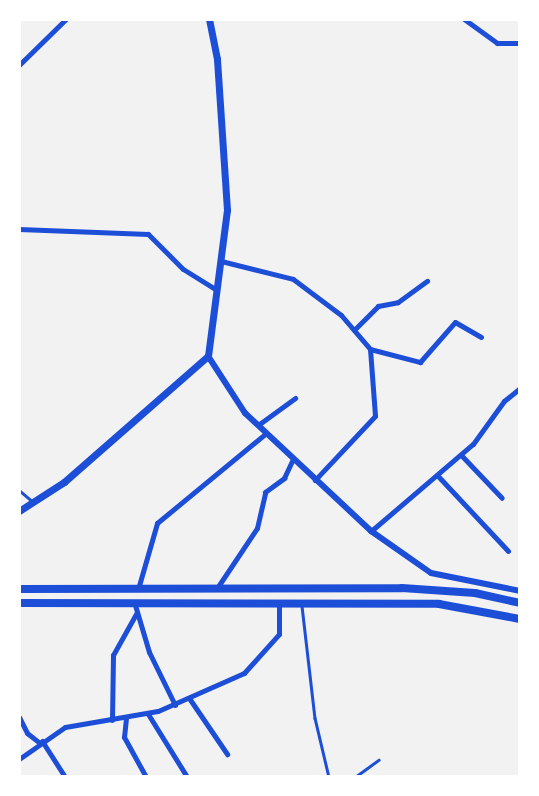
<!DOCTYPE html>
<html>
<head>
<meta charset="utf-8">
<style>
	body { margin:0 }
	#map { position:relative; width:539px; height:796px; overflow:hidden; background:#f2f2f2; font-family:"Nunito Sans",sans-serif }
	div>[style] { position:absolute }
	.service>* { height:2.5px; margin:-1.25px; padding:0 1.25px; transform-origin:1.25px; border-radius:1.25px; background:#1d4ed8 }
	.minor>* { height:5px; margin:-2.5px; padding:0 2.5px; transform-origin:2.5px; border-radius:2.5px; background:#1d4ed8 }
	.tertiary>* { height:6px; margin:-3px; padding:0 3px; transform-origin:3px; border-radius:3px; background:#1d4ed8 }
	.secondary>* { height:7px; margin:-3.5px; padding:0 3.5px; transform-origin:3.5px; border-radius:3.5px; background:#1d4ed8 }
	.primary>* { height:8px; margin:-4px; padding:0 4px; transform-origin:4px; border-radius:4px; background:#1d4ed8 }
	span { translate:-50% -50%; white-space:nowrap; text-align:center; line-height:1.15; -webkit-text-stroke:7px #fff; paint-order:stroke }
	.frame { position:absolute; inset:0; border:21px solid #fff; pointer-events:none }
</style>
</head>
<body>
<div id="map">
	<div class="service">
		<div style="left:19px;top:490px;width:16px;rotate:40deg"></div>
		<div style="left:302px;top:606px;width:113px;rotate:83.4deg"></div>
		<div style="left:315px;top:718px;width:61px;rotate:76.7deg"></div>
		<div style="left:355px;top:777px;width:29px;rotate:-36deg"></div>
		<div style="left:519px;top:777px;width:1px;rotate:-45deg"></div>
	</div>
	<div class="minor">
		<div style="left:464px;top:19px;width:41px;rotate:36deg"></div>
		<div style="left:497px;top:43px;width:23px"></div>
		<div style="left:19px;top:65px;width:66px;rotate:-44.4deg"></div>
		<div style="left:19px;top:229px;width:129px;rotate:2.2deg"></div>
		<div style="left:148px;top:234px;width:49px;rotate:45deg"></div>
		<div style="left:183px;top:269px;width:40px;rotate:32deg"></div>
		<div style="left:221px;top:261px;width:74px;rotate:14deg"></div>
		<div style="left:293px;top:279px;width:60px;rotate:36.9deg"></div>
		<div style="left:341px;top:315px;width:45px;rotate:49.5deg"></div>
		<div style="left:370px;top:349px;width:67px;rotate:85.7deg"></div>
		<div style="left:375px;top:416px;width:88px;rotate:133.2deg"></div>
		<div style="left:354px;top:330px;width:34px;rotate:-45deg"></div>
		<div style="left:378px;top:306px;width:20px;rotate:-11deg"></div>
		<div style="left:398px;top:302px;width:36px;rotate:-36deg"></div>
		<div style="left:370px;top:349px;width:52px;rotate:14.6deg"></div>
		<div style="left:420px;top:362px;width:53px;rotate:-48.8deg"></div>
		<div style="left:455px;top:322px;width:30px;rotate:30deg"></div>
		<div style="left:258px;top:425px;width:46px;rotate:-36.1deg"></div>
		<div style="left:461px;top:455px;width:59px;rotate:46.4deg"></div>
		<div style="left:437px;top:475px;width:104px;rotate:46.9deg"></div>
		<div style="left:371px;top:531px;width:134px;rotate:-40.5deg"></div>
		<div style="left:473px;top:444px;width:53px;rotate:-54.2deg"></div>
		<div style="left:504px;top:401px;width:21px;rotate:-39deg"></div>
		<div style="left:217px;top:588px;width:72px;rotate:-56.3deg"></div>
		<div style="left:257px;top:528px;width:37px;rotate:-77deg"></div>
		<div style="left:265px;top:492px;width:24px;rotate:-36deg"></div>
		<div style="left:284px;top:478px;width:21px;rotate:-65deg"></div>
		<div style="left:138px;top:589px;width:69px;rotate:-73.9deg"></div>
		<div style="left:157px;top:523px;width:141px;rotate:-39.5deg"></div>
		<div style="left:135px;top:605px;width:49px;rotate:73.4deg"></div>
		<div style="left:149px;top:652px;width:59px;rotate:63.9deg"></div>
		<div style="left:189px;top:698px;width:68px;rotate:55.8deg"></div>
		<div style="left:148px;top:714px;width:74px;rotate:58.2deg"></div>
		<div style="left:19px;top:717px;width:18px;rotate:63deg"></div>
		<div style="left:27px;top:733px;width:16px;rotate:38deg"></div>
		<div style="left:126px;top:718px;width:19px;rotate:96deg"></div>
		<div style="left:124px;top:737px;width:46px;rotate:61.2deg"></div>
		<div style="left:112px;top:720px;width:65px;rotate:-89.1deg"></div>
		<div style="left:113px;top:655px;width:49px;rotate:-60.8deg"></div>
		<div style="left:42px;top:741px;width:43px;rotate:57.4deg"></div>
		<div style="left:19px;top:759px;width:56px;rotate:-34.8deg"></div>
		<div style="left:65px;top:727px;width:94px;rotate:-9.8deg"></div>
		<div style="left:158px;top:711px;width:94px;rotate:-23.8deg"></div>
		<div style="left:244px;top:673px;width:52px;rotate:-48.1deg"></div>
		<div style="left:279px;top:634px;width:31px;rotate:-90deg"></div>
	</div>
	<div class="tertiary">
		<div style="left:208px;top:356px;width:68px;rotate:57deg"></div>
		<div style="left:245px;top:413px;width:173px;rotate:43.1deg"></div>
		<div style="left:371px;top:531px;width:73px;rotate:35deg"></div>
		<div style="left:431px;top:573px;width:91px;rotate:11.4deg"></div>
	</div>
	<div class="secondary">
		<div style="left:19px;top:511px;width:54px;rotate:-32.8deg"></div>
		<div style="left:64px;top:482px;width:191px;rotate:-41.2deg"></div>
		<div style="left:208px;top:356px;width:147px;rotate:-82.6deg"></div>
		<div style="left:227px;top:210px;width:151px;rotate:-93.8deg"></div>
		<div style="left:217px;top:59px;width:41px;rotate:-101.3deg"></div>
	</div>
	<div class="primary">
		<div style="left:19px;top:589px;width:383px;rotate:-0.1deg"></div>
		<div style="left:402px;top:588px;width:73px;rotate:3.9deg"></div>
		<div style="left:475px;top:593px;width:46px;rotate:12.5deg"></div>
		<div style="left:19px;top:603px;width:420px;rotate:0.1deg"></div>
		<div style="left:439px;top:604px;width:82px;rotate:10.5deg"></div>
	</div>
	<div class="frame"></div>
</div>
</body>
</html>
